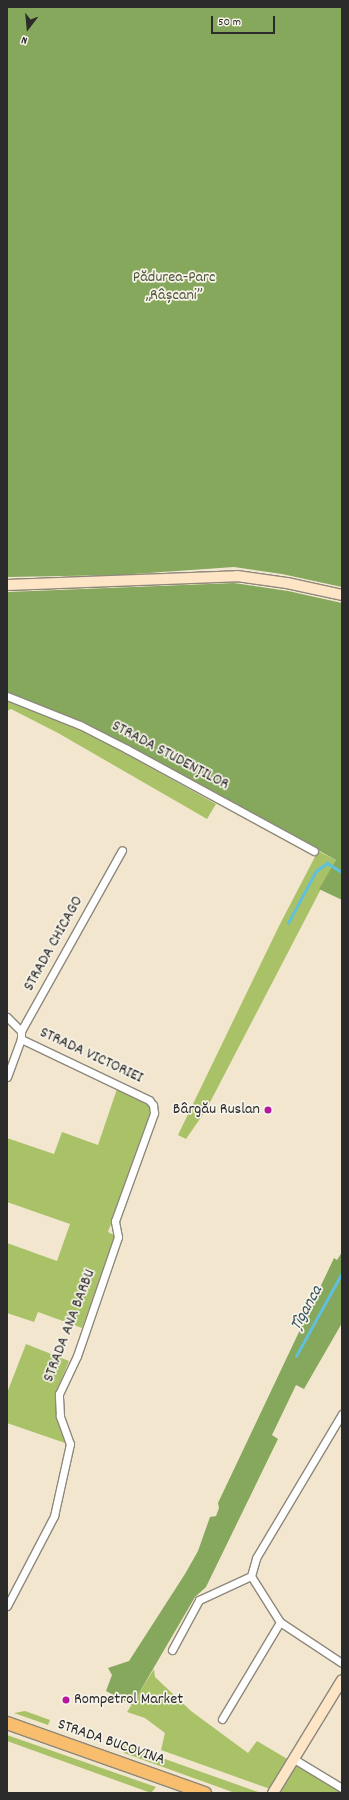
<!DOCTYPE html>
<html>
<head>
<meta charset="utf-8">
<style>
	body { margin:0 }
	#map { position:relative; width:349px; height:1800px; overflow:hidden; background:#f2e6ce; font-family:Dekko,sans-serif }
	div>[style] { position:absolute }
	.green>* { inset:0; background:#a9c268 }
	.forest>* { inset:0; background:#86a85c }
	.stream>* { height:2.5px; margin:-1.25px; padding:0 1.25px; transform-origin:1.25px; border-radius:1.25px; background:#5fc0de }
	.roads { filter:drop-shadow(1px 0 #8e887c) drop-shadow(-1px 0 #8e887c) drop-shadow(0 1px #8e887c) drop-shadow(0 -1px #8e887c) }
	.street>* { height:7px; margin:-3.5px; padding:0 3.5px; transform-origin:3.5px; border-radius:3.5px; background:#fff }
	.secondary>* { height:10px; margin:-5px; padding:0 5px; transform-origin:5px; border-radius:5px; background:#fde5c5 }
	.primary>* { height:12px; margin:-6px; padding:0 6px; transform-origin:6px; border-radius:6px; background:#f9be6d }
	.dots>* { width:11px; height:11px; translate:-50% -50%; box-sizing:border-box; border:2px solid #f7f3e8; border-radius:50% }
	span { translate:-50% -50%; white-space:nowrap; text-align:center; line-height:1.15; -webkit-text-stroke:3.5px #f7f3e8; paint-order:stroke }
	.park-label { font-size:16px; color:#51583d }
	.street-label { font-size:16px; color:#2b2b2b }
	.poi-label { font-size:16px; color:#2b2b2b }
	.right { translate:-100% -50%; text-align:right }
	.left { translate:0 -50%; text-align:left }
	.water-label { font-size:17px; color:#3b5861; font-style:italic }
	.frame { position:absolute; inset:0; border:8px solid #2b2b2b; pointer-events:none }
	.north { position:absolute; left:8px; top:8px; width:40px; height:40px; -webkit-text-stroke:3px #f7f3e8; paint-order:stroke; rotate:196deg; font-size:11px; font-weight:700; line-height:16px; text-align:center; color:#2b2b2b }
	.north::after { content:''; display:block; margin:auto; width:14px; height:18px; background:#2b2b2b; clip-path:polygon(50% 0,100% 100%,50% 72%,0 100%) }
	.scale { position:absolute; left:211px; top:16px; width:64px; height:18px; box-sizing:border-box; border:2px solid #2b2b2b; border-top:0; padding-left:5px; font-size:12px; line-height:14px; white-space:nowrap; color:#2b2b2b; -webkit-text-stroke:3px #f7f3e8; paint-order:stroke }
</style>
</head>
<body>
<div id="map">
	<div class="green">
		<div style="clip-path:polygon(7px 699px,98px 738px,216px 804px,207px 819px,58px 733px,11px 709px,7px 711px)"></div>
		<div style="clip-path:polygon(318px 851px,336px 860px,206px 1110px,186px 1139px,178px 1135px,279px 926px)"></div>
		<div style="clip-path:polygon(117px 1089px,145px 1102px,150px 1108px,148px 1123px,108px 1232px,114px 1235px,115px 1240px,82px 1328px,38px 1312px,34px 1322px,7px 1313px,7px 1243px,57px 1261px,70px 1224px,7px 1202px,7px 1138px,54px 1154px,62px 1132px,98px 1145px)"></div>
		<div style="clip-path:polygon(26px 1344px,69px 1361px,55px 1395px,68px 1444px,7px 1423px,7px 1393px)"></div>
		<div style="clip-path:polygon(154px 1669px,155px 1677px,191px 1711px,248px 1753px,257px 1741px,289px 1760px,270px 1789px,161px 1750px,165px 1733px,145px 1718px,127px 1712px)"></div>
		<div style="clip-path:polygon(25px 1711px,50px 1720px,48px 1725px,14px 1713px)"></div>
		<div style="clip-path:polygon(7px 1735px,156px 1787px,151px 1793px,7px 1741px)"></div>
		<div style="clip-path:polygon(114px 1741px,261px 1793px,235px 1793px,124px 1753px)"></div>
		<div style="clip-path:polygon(296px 1765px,342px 1792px,342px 1793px,279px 1792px)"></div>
	</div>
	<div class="forest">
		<div style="clip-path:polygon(7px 7px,342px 7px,342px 587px,282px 574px,234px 567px,119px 575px,7px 577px)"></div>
		<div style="clip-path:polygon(234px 583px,288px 591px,342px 603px,342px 900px,319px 889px,336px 860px,178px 773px,89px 727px,7px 694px,7px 592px)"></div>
		<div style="clip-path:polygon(342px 1252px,342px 1323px,304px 1389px,296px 1385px,272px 1435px,278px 1439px,206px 1587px,195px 1597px,132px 1705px,106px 1691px,112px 1675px,108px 1668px,129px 1661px,185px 1574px,198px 1551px,210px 1517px,216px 1516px,219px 1508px,218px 1503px,334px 1258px,337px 1260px)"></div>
	</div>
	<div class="stream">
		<div style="left:288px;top:923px;width:59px;rotate:-61.7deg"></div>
		<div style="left:316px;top:871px;width:14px;rotate:-36deg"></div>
		<div style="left:327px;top:863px;width:17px;rotate:31deg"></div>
		<div style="left:296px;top:1356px;width:95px;rotate:-61deg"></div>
	</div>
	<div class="roads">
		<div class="street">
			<div style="left:7px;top:696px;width:79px;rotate:21.7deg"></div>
			<div style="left:80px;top:725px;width:53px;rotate:27.1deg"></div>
			<div style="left:127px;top:749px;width:213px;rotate:28.6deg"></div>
			<div style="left:7px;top:1017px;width:20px;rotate:45deg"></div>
			<div style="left:7px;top:1077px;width:40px;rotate:-69.8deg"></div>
			<div style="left:21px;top:1039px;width:8px;rotate:-90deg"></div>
			<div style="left:21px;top:1031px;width:207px;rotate:-60.8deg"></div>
			<div style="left:251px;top:1576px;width:19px;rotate:-74deg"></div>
			<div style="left:256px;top:1558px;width:168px;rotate:-59.2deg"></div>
			<div style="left:251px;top:1576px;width:54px;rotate:57.8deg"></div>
			<div style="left:280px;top:1622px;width:74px;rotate:33.5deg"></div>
			<div style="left:7px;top:1606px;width:102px;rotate:-62.4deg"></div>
			<div style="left:54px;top:1516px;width:74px;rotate:-77.5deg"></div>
			<div style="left:70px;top:1444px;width:30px;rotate:-110deg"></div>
			<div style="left:60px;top:1416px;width:22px;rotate:-93deg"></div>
			<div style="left:59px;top:1394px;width:42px;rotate:-64.7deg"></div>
			<div style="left:77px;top:1356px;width:126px;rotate:-71deg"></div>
			<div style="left:118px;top:1237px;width:16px;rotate:-101deg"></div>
			<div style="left:115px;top:1221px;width:115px;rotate:-70.1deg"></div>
			<div style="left:154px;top:1113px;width:8px;rotate:-97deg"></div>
			<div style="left:153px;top:1105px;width:6px;rotate:-129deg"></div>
			<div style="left:149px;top:1100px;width:142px;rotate:-154.5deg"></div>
			<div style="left:172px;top:1650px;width:57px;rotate:-61.6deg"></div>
			<div style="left:199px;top:1600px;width:57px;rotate:-24.8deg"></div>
			<div style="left:222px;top:1719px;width:113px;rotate:-59.1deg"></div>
			<div style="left:294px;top:1759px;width:56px;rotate:31.1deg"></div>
		</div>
		<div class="secondary">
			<div style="left:7px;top:585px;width:230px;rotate:-2.2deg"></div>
			<div style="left:237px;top:576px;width:50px;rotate:8deg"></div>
			<div style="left:287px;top:583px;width:56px;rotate:12.3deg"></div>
			<div style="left:273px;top:1793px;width:132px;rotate:-58.6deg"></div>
		</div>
		<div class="primary">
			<div style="left:7px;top:1723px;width:210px;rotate:19.5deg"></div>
		</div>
	</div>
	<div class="dots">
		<div style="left:268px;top:1110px;background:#b5179e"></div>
		<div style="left:66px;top:1700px;background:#b5179e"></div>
	</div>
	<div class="park-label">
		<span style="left:174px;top:287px">Pădurea-Parc<br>„Râșcani”</span>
	</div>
	<div class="street-label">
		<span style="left:170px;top:756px;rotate:28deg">STRADA STUDENȚILOR</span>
		<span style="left:54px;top:944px;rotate:-61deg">STRADA CHICAGO</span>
		<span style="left:91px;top:1056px;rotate:25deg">STRADA VICTORIEI</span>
		<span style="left:70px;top:1326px;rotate:-69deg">STRADA ANA BARBU</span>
		<span style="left:111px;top:1743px;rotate:19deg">STRADA BUCOVINA</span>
	</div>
	<div class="poi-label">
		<span class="right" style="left:260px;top:1110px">Bârgău Ruslan</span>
		<span class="left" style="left:74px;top:1700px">Rompetrol Market</span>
	</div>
	<div class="water-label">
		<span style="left:308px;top:1309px;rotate:-61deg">Țîganca</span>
	</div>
	<div class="frame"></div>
	<div class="north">N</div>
	<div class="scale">50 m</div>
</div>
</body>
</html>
